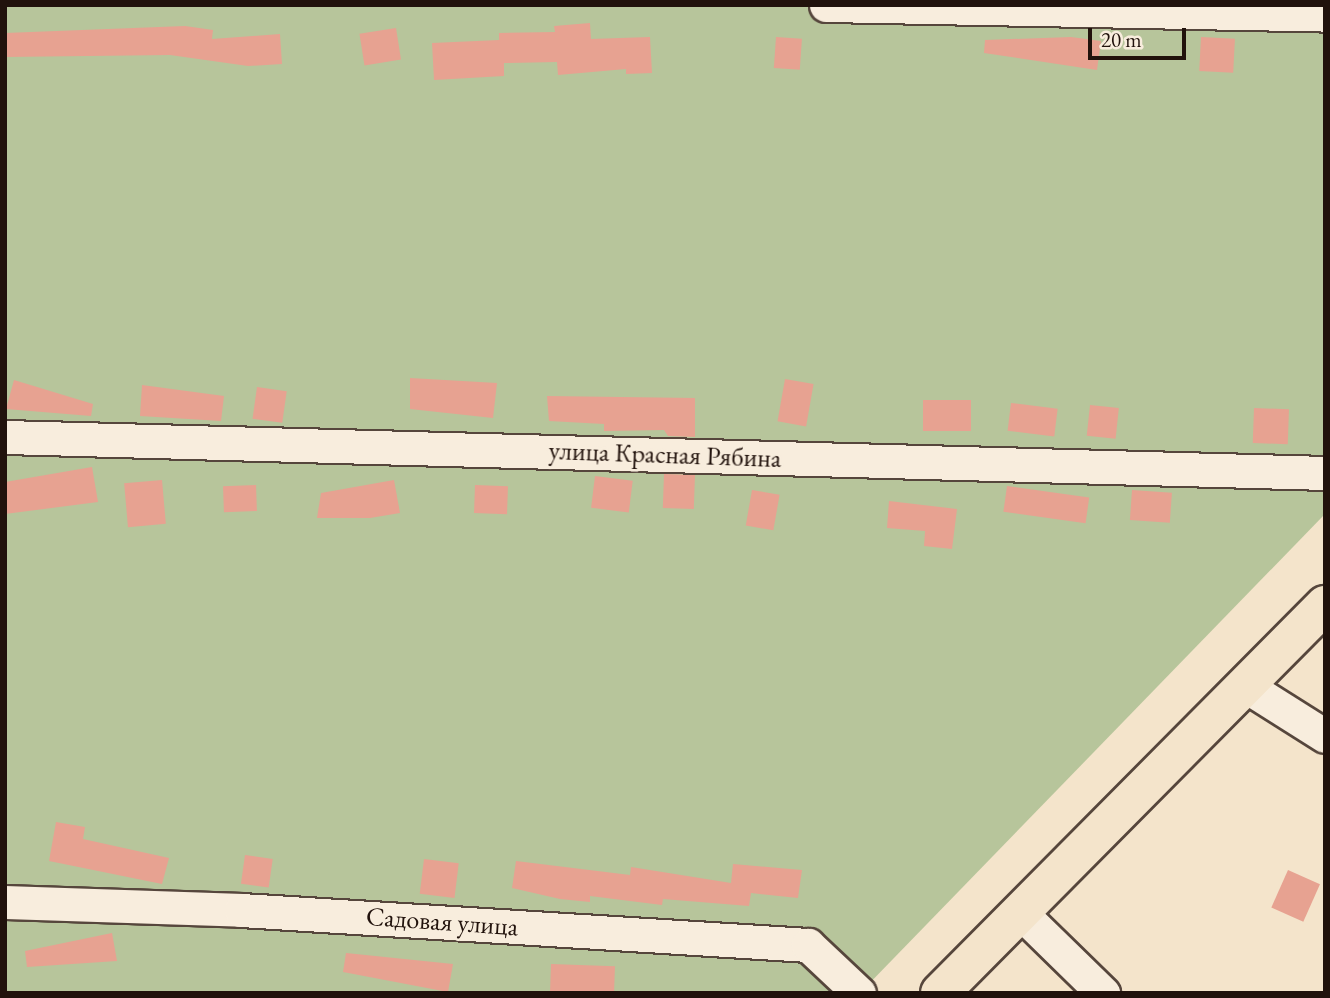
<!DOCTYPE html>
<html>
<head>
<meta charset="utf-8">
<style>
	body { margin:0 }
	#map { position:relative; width:1330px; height:998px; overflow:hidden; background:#f4e4cb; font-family:"EB Garamond",serif }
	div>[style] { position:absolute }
	.green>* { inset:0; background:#b7c59b }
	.building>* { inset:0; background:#e7a291; transform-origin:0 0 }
	.roads { filter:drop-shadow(2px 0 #56463c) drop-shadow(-2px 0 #56463c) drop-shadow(0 2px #56463c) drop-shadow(0 -2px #56463c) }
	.minor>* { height:33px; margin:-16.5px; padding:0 16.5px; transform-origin:16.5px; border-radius:16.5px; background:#f8eddd }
	.major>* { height:38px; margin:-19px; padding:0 19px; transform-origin:19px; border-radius:19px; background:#f4e4cb }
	span { translate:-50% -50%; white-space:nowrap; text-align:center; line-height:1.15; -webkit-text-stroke:5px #f8eddd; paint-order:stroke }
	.street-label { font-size:26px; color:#21120c }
	.frame { position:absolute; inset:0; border:7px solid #21120c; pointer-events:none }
	.scale { position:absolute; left:1088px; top:28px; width:98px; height:32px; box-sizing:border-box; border:4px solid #21120c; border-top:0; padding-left:9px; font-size:21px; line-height:24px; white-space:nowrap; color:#21120c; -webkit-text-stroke:5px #f8eddd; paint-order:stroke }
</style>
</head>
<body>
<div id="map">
	<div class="green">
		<div style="clip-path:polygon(5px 5px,1325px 5px,1325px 514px,860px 993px,5px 993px)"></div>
	</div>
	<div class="building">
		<div style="clip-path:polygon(590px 23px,591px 39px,650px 37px,652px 73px,626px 74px,626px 69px,558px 75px,557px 62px,504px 63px,504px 76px,434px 80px,432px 43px,499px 40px,499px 33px,555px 32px,554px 26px)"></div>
		<div style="clip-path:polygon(185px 26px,213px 30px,212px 39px,280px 34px,282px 64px,248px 66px,170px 55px,5px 57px,5px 33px)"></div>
		<div style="left:396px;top:28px;width:32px;height:37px;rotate:81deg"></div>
		<div style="left:776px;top:37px;width:26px;height:31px;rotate:4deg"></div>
		<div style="clip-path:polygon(1071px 37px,1101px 41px,1097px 70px,984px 53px,985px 40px)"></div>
		<div style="left:1201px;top:37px;width:34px;height:34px;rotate:3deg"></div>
		<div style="clip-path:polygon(410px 378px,497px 383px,493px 418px,410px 409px)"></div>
		<div style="left:785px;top:379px;width:29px;height:43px;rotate:10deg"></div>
		<div style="clip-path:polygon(14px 380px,93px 404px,91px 416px,6px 409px)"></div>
		<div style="clip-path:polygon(142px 385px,224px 396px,221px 421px,140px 416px)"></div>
		<div style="left:257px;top:387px;width:30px;height:32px;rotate:8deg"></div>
		<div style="clip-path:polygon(547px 396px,695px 398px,695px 437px,668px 436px,664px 430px,604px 431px,604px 424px,549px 421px)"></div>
		<div style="left:923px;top:400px;width:48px;height:31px"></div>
		<div style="left:1011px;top:403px;width:47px;height:28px;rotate:7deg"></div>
		<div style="left:1090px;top:405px;width:29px;height:31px;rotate:6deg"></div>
		<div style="left:1254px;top:408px;width:35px;height:35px;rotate:2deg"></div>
		<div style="clip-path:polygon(92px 467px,98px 502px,5px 514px,5px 482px)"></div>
		<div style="left:664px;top:474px;width:31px;height:34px;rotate:2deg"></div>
		<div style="left:595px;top:476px;width:38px;height:32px;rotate:7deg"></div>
		<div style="left:162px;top:480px;width:44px;height:38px;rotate:85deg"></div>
		<div style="clip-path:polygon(394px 480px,400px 513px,370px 518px,317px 518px,321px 493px)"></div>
		<div style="left:256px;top:485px;width:26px;height:33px;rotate:88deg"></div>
		<div style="left:475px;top:485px;width:33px;height:28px;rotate:2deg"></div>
		<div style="left:1007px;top:486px;width:83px;height:26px;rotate:8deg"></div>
		<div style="left:752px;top:490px;width:28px;height:36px;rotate:10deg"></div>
		<div style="left:1132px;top:490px;width:40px;height:30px;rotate:4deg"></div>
		<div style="clip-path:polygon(889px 501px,957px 509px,952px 549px,924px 546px,925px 531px,887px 528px)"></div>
		<div style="clip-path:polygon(56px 822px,85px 827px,83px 839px,169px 858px,162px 884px,49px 861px)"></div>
		<div style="left:245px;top:855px;width:28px;height:29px;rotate:8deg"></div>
		<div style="left:424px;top:859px;width:35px;height:35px;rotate:7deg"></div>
		<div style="clip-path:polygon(516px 861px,630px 875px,631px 867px,731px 883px,733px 864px,802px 870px,798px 898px,751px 893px,749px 906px,663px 899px,662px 905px,590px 896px,590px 902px,560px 899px,512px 888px)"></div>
		<div style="left:1288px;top:870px;width:35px;height:41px;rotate:24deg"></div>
		<div style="clip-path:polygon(112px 933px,117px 961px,27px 967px,25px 951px)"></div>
		<div style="clip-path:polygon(346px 953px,453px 964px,448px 992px,343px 972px)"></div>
		<div style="left:551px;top:964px;width:64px;height:29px;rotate:2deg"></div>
	</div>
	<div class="roads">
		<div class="minor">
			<div style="left:826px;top:5px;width:499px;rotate:1.1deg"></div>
			<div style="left:5px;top:437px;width:1320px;rotate:1.56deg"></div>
			<div style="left:1246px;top:686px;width:93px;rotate:32.3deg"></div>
			<div style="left:5px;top:902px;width:236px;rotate:1.9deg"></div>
			<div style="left:241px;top:910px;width:568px;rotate:3.53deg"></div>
			<div style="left:808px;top:945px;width:70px;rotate:43.3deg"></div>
			<div style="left:1021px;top:913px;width:115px;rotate:44.3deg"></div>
		</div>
		<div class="major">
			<div style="left:940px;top:993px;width:547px;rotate:-45.22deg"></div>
		</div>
	</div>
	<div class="street-label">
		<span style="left:665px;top:455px;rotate:2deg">улица Красная Рябина</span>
		<span style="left:442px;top:922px;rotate:4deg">Садовая улица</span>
	</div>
	<div class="frame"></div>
	<div class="scale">20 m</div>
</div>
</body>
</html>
